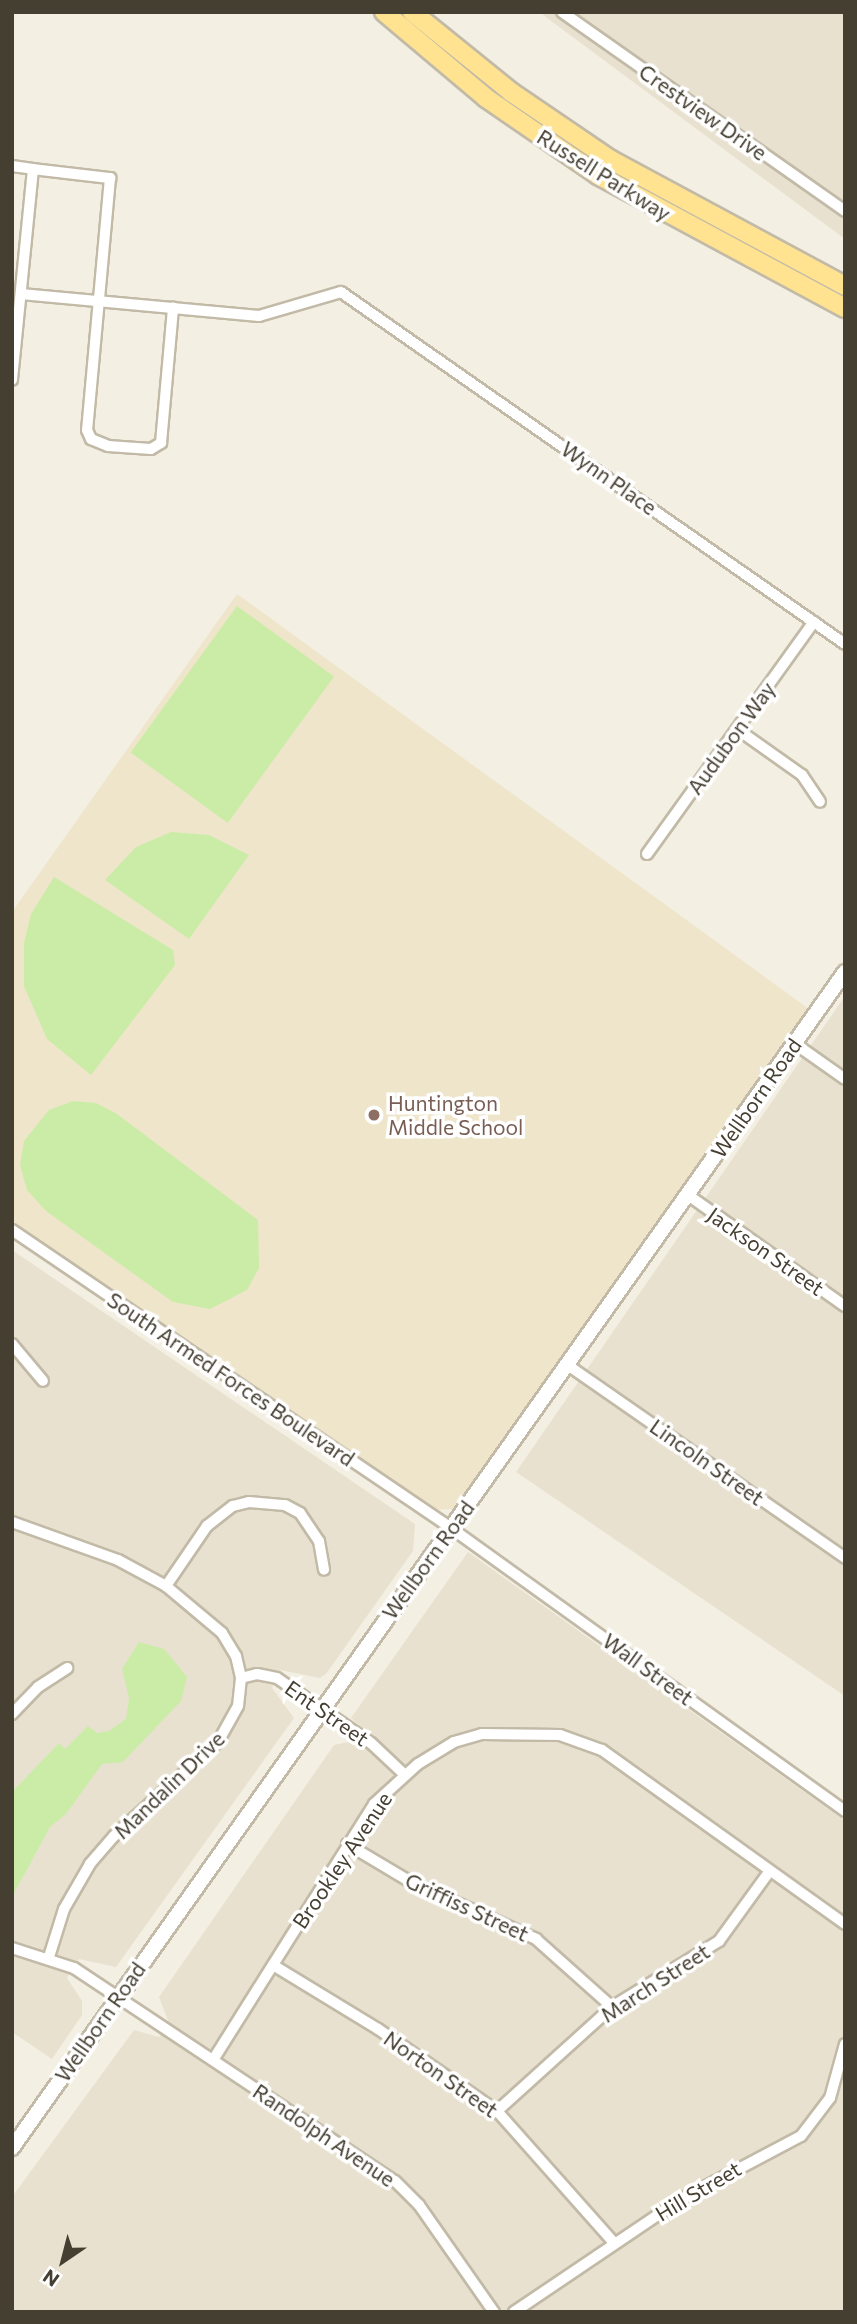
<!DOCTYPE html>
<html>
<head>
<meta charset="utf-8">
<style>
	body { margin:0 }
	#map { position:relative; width:857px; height:2324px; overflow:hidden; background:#f3efe2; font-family:Commissioner,sans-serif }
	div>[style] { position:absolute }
	.residential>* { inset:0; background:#e8e1d0 }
	.education>* { inset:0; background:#eee5cb }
	.green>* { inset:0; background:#cbeca7; transform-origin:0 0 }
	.roads { filter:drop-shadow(2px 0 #c2baa7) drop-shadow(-2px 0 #c2baa7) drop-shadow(0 2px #c2baa7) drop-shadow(0 -2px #c2baa7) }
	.minor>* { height:10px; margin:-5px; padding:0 5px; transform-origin:5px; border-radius:5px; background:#fff }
	.tertiary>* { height:14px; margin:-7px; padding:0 7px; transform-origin:7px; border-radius:7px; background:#fff }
	.primary>* { height:18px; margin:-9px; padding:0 9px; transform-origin:9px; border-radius:9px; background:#ffe390 }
	.dots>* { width:19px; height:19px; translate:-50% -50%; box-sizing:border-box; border:4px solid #fff; border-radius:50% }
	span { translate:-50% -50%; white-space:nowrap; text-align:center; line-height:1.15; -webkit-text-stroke:7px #fff; paint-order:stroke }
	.street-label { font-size:21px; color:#453f32 }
	.education-label { font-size:21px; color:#785e54 }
	.left { translate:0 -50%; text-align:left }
	.frame { position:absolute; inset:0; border:14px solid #453f32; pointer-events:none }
	.north { position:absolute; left:28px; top:2226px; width:70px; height:70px; -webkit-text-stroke:5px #fff; paint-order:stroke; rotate:215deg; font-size:19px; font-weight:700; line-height:28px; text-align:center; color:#453f32 }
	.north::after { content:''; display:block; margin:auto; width:24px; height:32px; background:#453f32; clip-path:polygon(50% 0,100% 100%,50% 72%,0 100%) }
</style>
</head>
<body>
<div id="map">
	<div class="residential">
		<div style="clip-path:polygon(539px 12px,845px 12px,845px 239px)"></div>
		<div style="clip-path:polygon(845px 996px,845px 1696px,516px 1472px)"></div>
		<div style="clip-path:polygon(12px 1250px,415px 1524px,413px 1551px,326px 1674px,320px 1678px,280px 1670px,272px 1688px,294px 1718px,116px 1967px,79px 1959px,67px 1978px,82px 2001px,82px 2015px,52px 2059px,12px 2032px)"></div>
		<div style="clip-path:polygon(468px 1552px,845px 1821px,845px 2312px,12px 2312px,12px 2197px,134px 2030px,159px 2037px,165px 2030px,169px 2023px,159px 1997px,334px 1745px,353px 1741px,363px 1728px,351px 1718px)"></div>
	</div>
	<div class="education">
		<div style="clip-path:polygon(237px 594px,809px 1009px,463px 1506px,450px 1509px,434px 1510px,12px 1221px,12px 912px)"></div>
	</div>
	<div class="green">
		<div style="left:237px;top:606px;width:120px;height:181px;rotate:36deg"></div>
		<div style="clip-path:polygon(171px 832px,209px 835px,249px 855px,189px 939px,105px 880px,136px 847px)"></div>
		<div style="clip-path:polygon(54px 877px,173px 950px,175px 965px,91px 1075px,47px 1039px,24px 986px,24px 943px,31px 914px)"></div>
		<div style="clip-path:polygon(73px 1101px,96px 1103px,117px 1114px,258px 1220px,259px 1268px,247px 1290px,210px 1309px,173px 1302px,46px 1211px,27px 1190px,20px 1165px,24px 1141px,49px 1110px)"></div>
		<div style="clip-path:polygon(139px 1642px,164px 1649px,187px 1677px,181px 1701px,123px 1762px,102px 1764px,66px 1814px,50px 1827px,12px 1897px,12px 1792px,59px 1743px,65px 1749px,88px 1726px,97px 1733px,109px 1731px,126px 1719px,129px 1698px,122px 1669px)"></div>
	</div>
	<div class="roads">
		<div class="minor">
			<div style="left:562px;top:12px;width:346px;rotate:35.1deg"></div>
			<div style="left:12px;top:166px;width:21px;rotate:8deg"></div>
			<div style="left:33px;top:169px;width:212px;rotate:95.7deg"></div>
			<div style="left:33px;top:169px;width:78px;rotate:6.7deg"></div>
			<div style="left:110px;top:178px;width:253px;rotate:95.2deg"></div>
			<div style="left:87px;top:430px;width:10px;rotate:66deg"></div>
			<div style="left:91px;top:439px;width:18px;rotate:22deg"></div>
			<div style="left:108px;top:446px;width:43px;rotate:4deg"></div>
			<div style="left:151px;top:449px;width:12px;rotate:-31deg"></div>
			<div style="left:161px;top:443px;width:136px;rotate:-84.9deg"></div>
			<div style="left:21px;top:294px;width:239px;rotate:5.3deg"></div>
			<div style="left:259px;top:316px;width:85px;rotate:-16.3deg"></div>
			<div style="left:341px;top:292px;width:615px;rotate:34.93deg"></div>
			<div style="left:737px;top:729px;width:80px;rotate:35.3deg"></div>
			<div style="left:802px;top:775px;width:32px;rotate:56deg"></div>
			<div style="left:647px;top:854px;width:286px;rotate:-54.3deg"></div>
			<div style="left:794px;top:1043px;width:62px;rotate:35.2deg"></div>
			<div style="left:688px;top:1195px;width:192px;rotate:35.3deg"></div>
			<div style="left:12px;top:1230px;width:531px;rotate:34.17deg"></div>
			<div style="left:451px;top:1528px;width:485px;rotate:35.7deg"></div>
			<div style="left:12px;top:1344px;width:48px;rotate:50deg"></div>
			<div style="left:569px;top:1366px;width:336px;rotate:34.8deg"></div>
			<div style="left:12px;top:1522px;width:113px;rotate:19.7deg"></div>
			<div style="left:118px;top:1560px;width:55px;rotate:28.4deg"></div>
			<div style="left:166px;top:1586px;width:73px;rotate:40deg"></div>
			<div style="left:222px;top:1633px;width:27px;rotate:59deg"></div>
			<div style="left:236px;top:1656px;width:23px;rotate:77deg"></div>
			<div style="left:241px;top:1678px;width:28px;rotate:96deg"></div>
			<div style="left:238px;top:1706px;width:41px;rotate:119.1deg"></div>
			<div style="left:218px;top:1742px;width:140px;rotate:137.9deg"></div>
			<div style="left:114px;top:1836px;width:37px;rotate:131deg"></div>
			<div style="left:90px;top:1864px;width:52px;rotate:120deg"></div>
			<div style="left:64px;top:1909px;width:50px;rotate:107.4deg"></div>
			<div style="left:166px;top:1586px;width:73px;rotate:-55.7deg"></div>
			<div style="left:207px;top:1526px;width:33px;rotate:-38deg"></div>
			<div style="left:233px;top:1506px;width:16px;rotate:-14deg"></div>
			<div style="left:249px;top:1502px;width:36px;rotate:5deg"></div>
			<div style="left:285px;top:1505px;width:17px;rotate:28deg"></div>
			<div style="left:300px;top:1513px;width:34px;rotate:56deg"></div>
			<div style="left:319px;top:1541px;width:29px;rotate:80deg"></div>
			<div style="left:241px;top:1678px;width:16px;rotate:-14deg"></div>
			<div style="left:257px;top:1674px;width:20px;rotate:11deg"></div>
			<div style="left:277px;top:1678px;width:114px;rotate:34.7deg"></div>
			<div style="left:371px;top:1743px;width:45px;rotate:43.2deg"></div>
			<div style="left:12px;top:1714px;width:37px;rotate:-46deg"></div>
			<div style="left:38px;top:1687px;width:35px;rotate:-33deg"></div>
			<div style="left:347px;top:1844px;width:72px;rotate:30.8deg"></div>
			<div style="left:409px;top:1881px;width:140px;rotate:24.5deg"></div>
			<div style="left:536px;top:1939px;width:102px;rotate:41.8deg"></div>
			<div style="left:12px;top:1948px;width:65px;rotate:17.9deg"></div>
			<div style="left:74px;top:1968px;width:385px;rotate:33.6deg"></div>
			<div style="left:395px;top:2181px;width:34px;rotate:45deg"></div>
			<div style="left:419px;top:2205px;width:131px;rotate:55deg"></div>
			<div style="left:273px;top:1965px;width:123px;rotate:31.4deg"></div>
			<div style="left:378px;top:2029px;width:145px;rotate:34.6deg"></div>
			<div style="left:497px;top:2111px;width:176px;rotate:48.4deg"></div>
			<div style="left:213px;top:2060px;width:302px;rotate:-57.8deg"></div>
			<div style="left:374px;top:1804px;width:59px;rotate:-42.3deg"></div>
			<div style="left:418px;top:1764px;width:42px;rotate:-31.4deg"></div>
			<div style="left:454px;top:1742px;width:29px;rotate:-16deg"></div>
			<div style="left:482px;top:1734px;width:78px;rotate:0.7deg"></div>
			<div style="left:560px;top:1735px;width:45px;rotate:19.7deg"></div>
			<div style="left:602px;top:1750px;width:299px;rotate:35.6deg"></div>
			<div style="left:497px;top:2111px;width:155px;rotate:-42.1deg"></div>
			<div style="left:612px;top:2007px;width:126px;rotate:-31.7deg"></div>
			<div style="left:719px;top:1941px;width:85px;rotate:-54.1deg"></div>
			<div style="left:514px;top:2312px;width:200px;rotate:-34deg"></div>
			<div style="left:680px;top:2200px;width:137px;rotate:-27.9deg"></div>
			<div style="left:801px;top:2136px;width:48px;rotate:-52.7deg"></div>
			<div style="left:830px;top:2098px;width:56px;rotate:-74.5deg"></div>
		</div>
		<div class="tertiary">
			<div style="left:12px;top:2148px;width:1441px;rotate:-54.69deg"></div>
		</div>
		<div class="primary">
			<div style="left:384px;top:12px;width:133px;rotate:40.1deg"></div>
			<div style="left:486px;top:98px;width:136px;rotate:34.5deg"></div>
			<div style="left:598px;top:175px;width:281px;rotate:28.3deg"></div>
			<div style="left:412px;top:12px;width:127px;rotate:38.9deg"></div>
			<div style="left:511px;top:92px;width:121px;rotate:34.2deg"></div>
			<div style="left:611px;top:160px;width:266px;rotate:28.3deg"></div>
		</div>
	</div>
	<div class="dots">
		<div style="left:374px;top:1115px;background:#8d6e63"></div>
	</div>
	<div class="street-label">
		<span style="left:703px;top:112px;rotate:35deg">Crestview Drive</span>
		<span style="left:604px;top:175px;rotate:32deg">Russell Parkway</span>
		<span style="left:609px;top:478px;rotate:35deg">Wynn Place</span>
		<span style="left:731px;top:738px;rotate:-54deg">Audubon Way</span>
		<span style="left:756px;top:1098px;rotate:-55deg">Wellborn Road</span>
		<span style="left:766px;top:1251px;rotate:35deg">Jackson Street</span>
		<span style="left:231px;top:1379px;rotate:34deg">South Armed Forces Boulevard</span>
		<span style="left:707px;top:1462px;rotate:35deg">Lincoln Street</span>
		<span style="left:428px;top:1560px;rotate:-54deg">Wellborn Road</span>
		<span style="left:648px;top:1669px;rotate:36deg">Wall Street</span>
		<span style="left:327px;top:1713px;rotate:35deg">Ent Street</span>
		<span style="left:169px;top:1785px;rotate:-44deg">Mandalin Drive</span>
		<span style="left:342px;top:1860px;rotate:-56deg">Brookley Avenue</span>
		<span style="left:467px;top:1907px;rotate:25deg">Griffiss Street</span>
		<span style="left:655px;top:1983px;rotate:-33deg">March Street</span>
		<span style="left:100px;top:2022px;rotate:-55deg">Wellborn Road</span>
		<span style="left:441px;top:2074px;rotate:35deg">Norton Street</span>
		<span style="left:324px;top:2135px;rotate:34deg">Randolph Avenue</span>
		<span style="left:698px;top:2191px;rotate:-31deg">Hill Street</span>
	</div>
	<div class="education-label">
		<span class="left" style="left:388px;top:1115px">Huntington<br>Middle School</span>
	</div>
	<div class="frame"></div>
	<div class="north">N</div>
</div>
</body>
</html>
